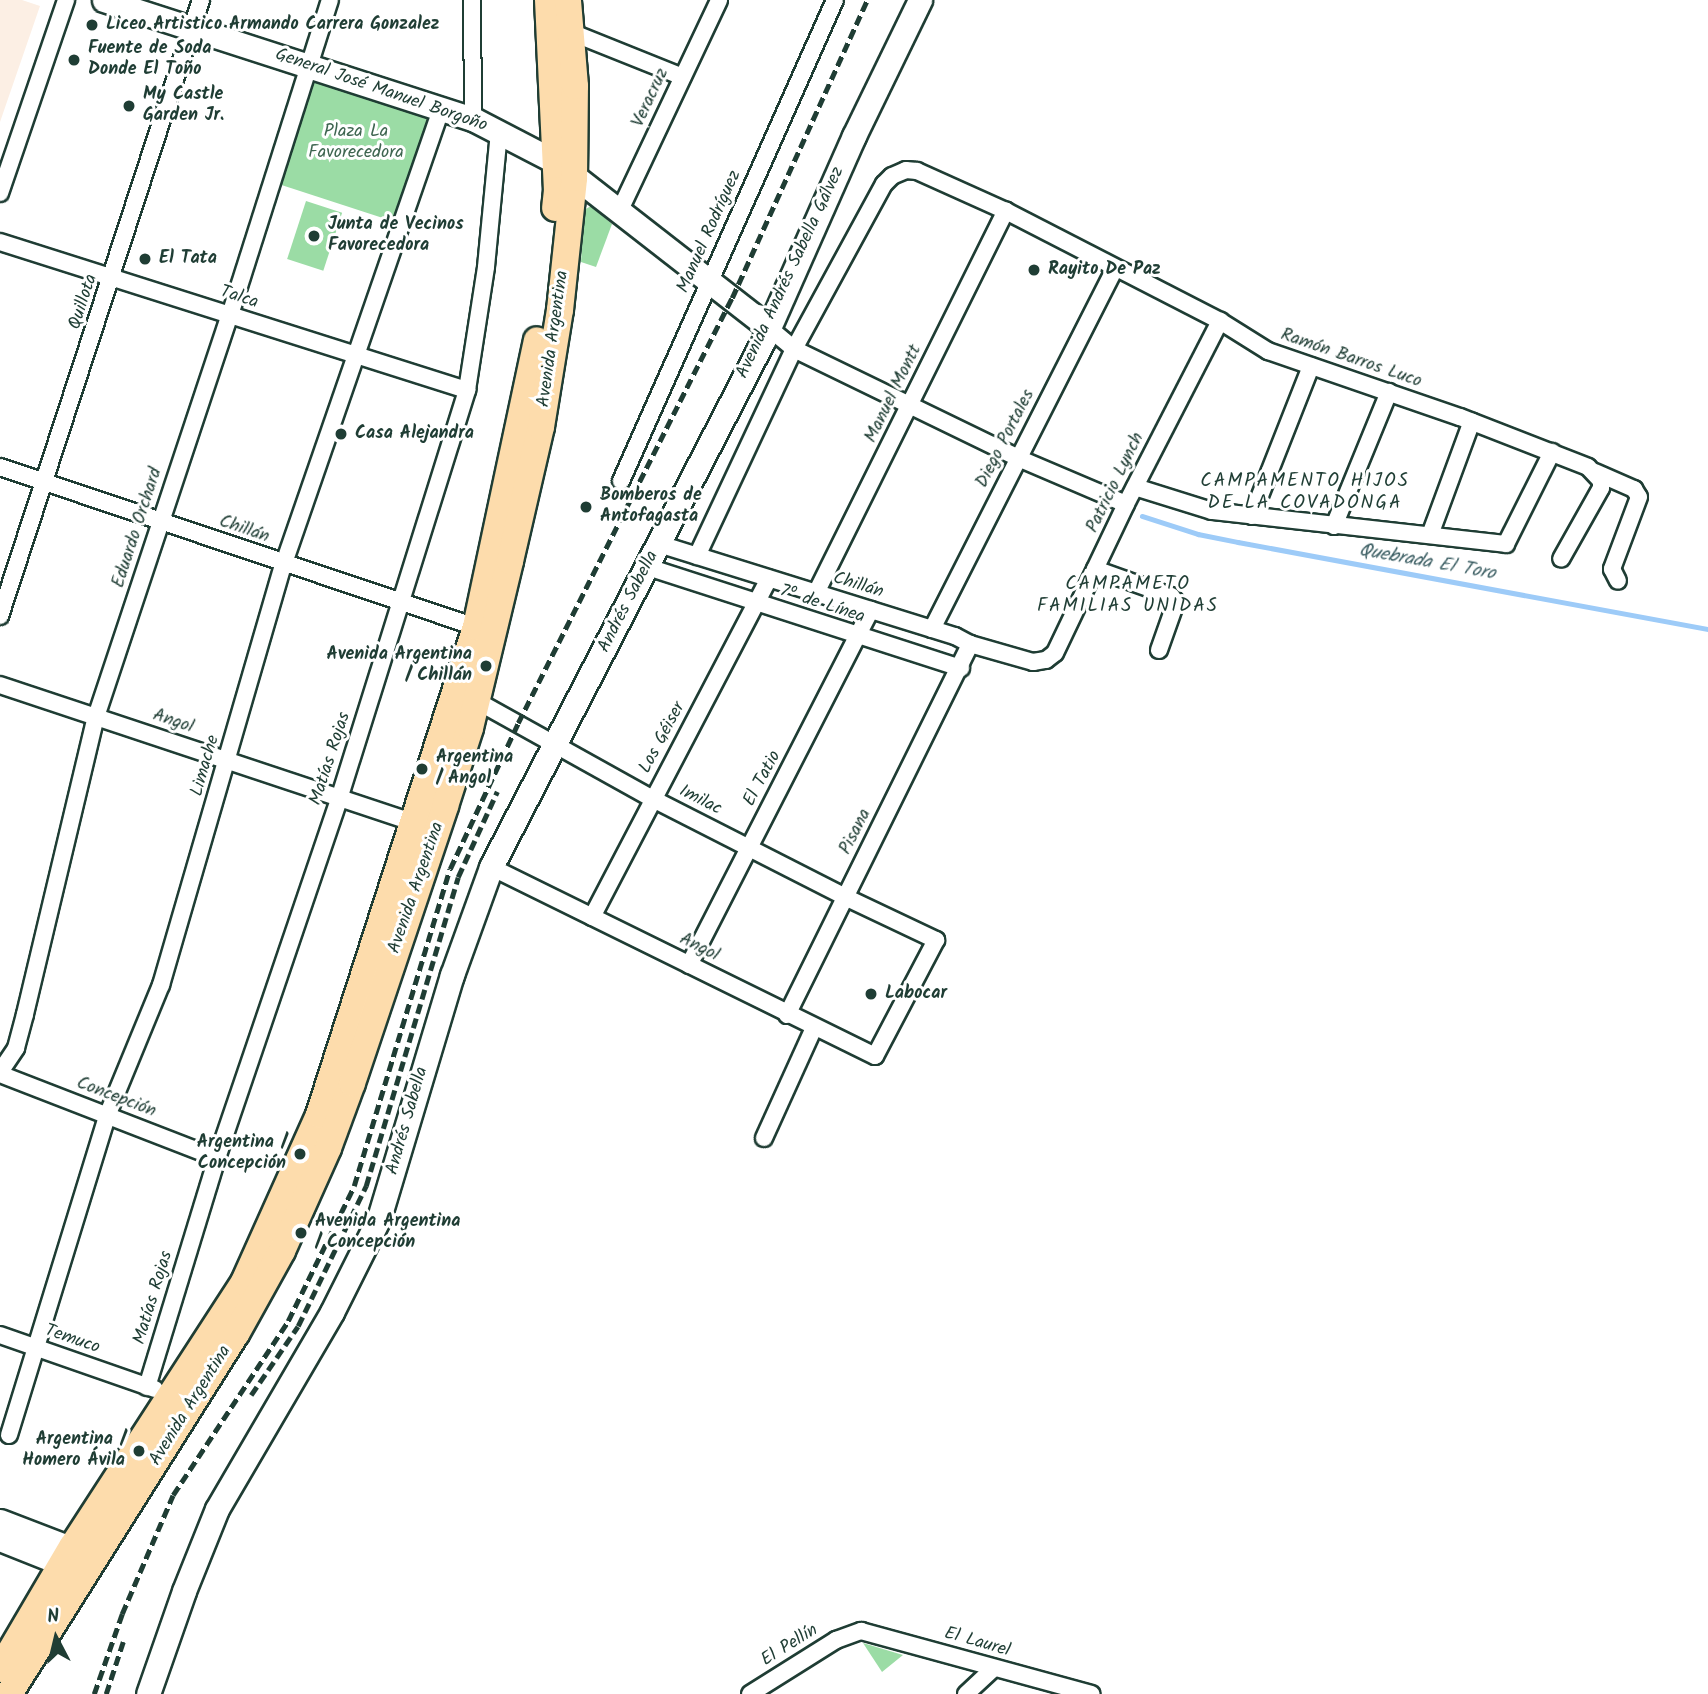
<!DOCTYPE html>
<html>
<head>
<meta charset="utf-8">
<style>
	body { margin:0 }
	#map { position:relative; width:1708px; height:1694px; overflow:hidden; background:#fff; font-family:Kalam,sans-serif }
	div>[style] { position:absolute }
	.built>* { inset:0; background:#fcefe4 }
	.green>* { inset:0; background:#9bdca5; transform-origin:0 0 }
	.stream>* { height:4.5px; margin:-2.25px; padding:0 2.25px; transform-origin:2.25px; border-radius:2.25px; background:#9dcbf8 }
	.roads { filter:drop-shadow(2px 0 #1f3d34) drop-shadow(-2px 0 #1f3d34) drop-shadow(0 2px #1f3d34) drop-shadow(0 -2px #1f3d34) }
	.street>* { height:16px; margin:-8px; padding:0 8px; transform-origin:8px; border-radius:8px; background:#fff }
	.secondary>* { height:23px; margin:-11.5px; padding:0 11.5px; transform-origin:11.5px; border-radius:11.5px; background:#fff }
	.primary>* { height:26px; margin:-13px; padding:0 13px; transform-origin:13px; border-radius:13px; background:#fddcac }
	.rail>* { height:4.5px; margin-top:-2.25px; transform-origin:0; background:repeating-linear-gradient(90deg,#1f3d34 0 10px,transparent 0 15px) }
	.dots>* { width:19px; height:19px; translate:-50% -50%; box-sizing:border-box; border:4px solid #fff; border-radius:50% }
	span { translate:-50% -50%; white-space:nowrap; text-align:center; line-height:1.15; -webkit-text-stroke:6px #fff; paint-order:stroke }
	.poi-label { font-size:18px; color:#1f3d34; font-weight:700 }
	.left { translate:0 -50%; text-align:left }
	.right { translate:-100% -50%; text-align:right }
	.street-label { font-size:18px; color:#1f3d34 }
	.park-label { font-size:18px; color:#3e6550 }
	.neighbourhood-label { font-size:19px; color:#1f3d34; letter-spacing:2px }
	.water-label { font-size:19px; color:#3e6065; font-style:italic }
	.north { position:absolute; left:21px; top:1603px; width:70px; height:70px; -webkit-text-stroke:5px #fff; paint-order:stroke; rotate:353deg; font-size:19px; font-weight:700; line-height:28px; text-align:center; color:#1f3d34 }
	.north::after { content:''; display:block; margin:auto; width:24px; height:32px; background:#1f3d34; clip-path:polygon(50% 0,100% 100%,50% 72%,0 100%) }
</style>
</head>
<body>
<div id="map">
	<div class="built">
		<div style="clip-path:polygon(0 0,22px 0,40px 6px,0 122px)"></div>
	</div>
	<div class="green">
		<div style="left:310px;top:66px;width:138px;height:122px;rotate:18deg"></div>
		<div style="left:306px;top:201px;width:38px;height:61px;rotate:18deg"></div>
		<div style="clip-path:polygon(591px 206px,612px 224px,596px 267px,581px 262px,584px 210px)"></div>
		<div style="clip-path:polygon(863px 1643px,903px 1655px,882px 1672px)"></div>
	</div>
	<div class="stream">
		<div style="left:1142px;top:516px;width:59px;rotate:17.8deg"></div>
		<div style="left:1198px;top:534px;width:41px;rotate:11.3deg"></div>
		<div style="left:1238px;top:542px;width:478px;rotate:10.5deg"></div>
	</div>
	<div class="roads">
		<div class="street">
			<div style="left:472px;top:0;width:119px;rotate:89.5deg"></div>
			<div style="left:573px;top:33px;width:118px;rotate:21.8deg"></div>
			<div style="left:0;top:193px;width:204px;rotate:-71.1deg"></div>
			<div style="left:619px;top:212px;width:234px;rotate:-64.7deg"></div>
			<div style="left:0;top:242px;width:490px;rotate:17.6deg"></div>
			<div style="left:769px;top:328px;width:33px;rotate:40deg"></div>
			<div style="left:794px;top:349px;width:249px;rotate:25.9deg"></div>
			<div style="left:1018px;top:458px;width:117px;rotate:23.1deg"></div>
			<div style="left:0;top:467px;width:502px;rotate:18.58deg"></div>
			<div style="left:1595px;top:472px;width:43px;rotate:23.6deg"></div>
			<div style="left:1634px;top:489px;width:9px;rotate:58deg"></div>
			<div style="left:1639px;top:497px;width:77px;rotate:110.6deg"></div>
			<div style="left:1612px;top:569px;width:13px;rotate:63deg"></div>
			<div style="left:621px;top:481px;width:526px;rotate:-66.02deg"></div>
			<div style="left:1135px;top:487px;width:81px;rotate:17.3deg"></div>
			<div style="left:1212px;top:511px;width:296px;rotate:6.4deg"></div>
			<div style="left:1506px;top:544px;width:103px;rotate:-63.4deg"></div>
			<div style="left:1252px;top:516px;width:161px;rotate:-68.5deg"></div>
			<div style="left:1334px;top:526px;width:145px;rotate:-67.7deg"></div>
			<div style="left:1430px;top:535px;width:121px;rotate:-69.8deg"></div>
			<div style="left:659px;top:544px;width:310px;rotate:17.3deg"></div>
			<div style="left:955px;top:636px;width:17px;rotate:28deg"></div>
			<div style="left:970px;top:644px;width:66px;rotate:15.9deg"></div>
			<div style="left:1033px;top:662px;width:13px;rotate:-9deg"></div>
			<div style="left:1046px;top:660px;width:11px;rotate:-38deg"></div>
			<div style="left:1055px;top:653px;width:165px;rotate:-64.5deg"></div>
			<div style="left:1126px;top:504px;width:206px;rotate:-62.8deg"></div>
			<div style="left:697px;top:556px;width:229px;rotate:-64.9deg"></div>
			<div style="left:794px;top:349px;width:188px;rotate:-61.4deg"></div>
			<div style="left:884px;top:184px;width:11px;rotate:-45deg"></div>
			<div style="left:892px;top:176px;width:15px;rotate:-23deg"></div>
			<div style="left:906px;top:170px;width:11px;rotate:5deg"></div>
			<div style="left:917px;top:171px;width:98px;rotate:24.2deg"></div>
			<div style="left:1006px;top:211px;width:241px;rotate:27.2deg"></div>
			<div style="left:1220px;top:321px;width:57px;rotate:32deg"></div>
			<div style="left:1268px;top:351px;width:203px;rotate:19deg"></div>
			<div style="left:1460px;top:417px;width:137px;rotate:21.3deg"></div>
			<div style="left:1588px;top:467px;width:19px;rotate:47deg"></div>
			<div style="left:1601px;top:481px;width:7px;rotate:90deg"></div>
			<div style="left:1601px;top:488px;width:81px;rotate:119.4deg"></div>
			<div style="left:648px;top:567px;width:329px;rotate:17.9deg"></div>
			<div style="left:1095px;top:569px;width:81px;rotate:19.6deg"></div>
			<div style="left:1171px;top:596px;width:8px;rotate:50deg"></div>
			<div style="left:1176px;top:602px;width:51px;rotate:109.5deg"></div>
			<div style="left:816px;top:593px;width:427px;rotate:-63.6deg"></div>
			<div style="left:0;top:616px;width:648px;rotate:-71.93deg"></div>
			<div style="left:932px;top:629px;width:405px;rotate:-63.1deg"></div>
			<div style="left:0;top:685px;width:436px;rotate:18.4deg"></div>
			<div style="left:473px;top:699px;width:206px;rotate:29.1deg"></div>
			<div style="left:653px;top:799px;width:216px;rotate:27deg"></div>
			<div style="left:845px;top:897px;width:101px;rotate:25.3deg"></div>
			<div style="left:936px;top:940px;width:131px;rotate:117.7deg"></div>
			<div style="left:875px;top:1056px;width:428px;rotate:-153.8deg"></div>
			<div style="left:592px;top:917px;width:382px;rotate:-62.4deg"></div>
			<div style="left:689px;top:965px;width:399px;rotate:-62.9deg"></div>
			<div style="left:787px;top:1015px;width:414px;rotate:-63.7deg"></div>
			<div style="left:0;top:1072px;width:29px;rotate:-56deg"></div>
			<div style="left:16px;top:1048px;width:35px;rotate:-75deg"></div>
			<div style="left:25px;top:1014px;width:305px;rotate:-76.6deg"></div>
			<div style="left:96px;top:717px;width:424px;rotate:-71.6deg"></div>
			<div style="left:230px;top:315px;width:330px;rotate:-72.4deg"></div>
			<div style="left:0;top:1074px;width:233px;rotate:21.2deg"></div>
			<div style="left:764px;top:1138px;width:121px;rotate:-65.6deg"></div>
			<div style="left:0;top:1335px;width:164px;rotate:19.2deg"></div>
			<div style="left:147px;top:1387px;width:239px;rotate:-73deg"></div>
			<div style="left:217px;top:1158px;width:379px;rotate:-71.2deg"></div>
			<div style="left:339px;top:799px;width:429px;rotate:-72.6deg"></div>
			<div style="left:467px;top:390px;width:124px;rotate:-81.2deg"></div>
			<div style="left:486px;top:267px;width:136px;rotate:-84.5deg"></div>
			<div style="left:9px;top:1435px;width:334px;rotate:-72.9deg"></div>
			<div style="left:107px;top:1116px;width:142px;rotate:-67.6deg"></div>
			<div style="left:161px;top:985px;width:440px;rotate:-73.8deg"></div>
			<div style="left:284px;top:563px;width:480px;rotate:-70.9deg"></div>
			<div style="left:750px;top:1694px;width:102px;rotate:-32.1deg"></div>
			<div style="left:836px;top:1640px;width:27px;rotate:-20deg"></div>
			<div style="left:861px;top:1631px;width:239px;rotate:15.3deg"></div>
			<div style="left:966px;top:1694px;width:38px;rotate:-43deg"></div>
		</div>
		<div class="secondary">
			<div style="left:104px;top:0;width:388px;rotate:17.9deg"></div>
			<div style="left:473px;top:119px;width:93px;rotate:27.4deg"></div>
			<div style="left:556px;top:162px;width:270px;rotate:37.9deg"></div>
			<div style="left:0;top:1521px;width:92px;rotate:21deg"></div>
			<div style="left:0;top:1539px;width:84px;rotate:21.7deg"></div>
			<div style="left:148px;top:1694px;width:109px;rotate:-70.7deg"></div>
			<div style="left:184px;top:1591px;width:88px;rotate:-68.1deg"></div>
			<div style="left:217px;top:1509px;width:228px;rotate:-59.7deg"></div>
			<div style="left:332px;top:1312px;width:105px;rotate:-63.4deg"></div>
			<div style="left:379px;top:1218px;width:254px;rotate:-73.3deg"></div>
			<div style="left:452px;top:975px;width:115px;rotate:-70.1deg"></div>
			<div style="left:491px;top:867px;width:594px;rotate:-62.66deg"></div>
			<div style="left:764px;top:339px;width:222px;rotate:-66.1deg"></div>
			<div style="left:854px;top:136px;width:151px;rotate:-64.1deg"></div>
		</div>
		<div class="primary">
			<div style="left:548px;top:0;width:190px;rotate:87.3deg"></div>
			<div style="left:557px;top:190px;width:18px;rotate:96deg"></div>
			<div style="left:0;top:1669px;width:142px;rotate:-59.5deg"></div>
			<div style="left:72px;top:1547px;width:316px;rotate:-57deg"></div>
			<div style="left:244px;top:1282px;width:183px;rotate:-65.8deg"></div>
			<div style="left:319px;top:1115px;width:513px;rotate:-72.17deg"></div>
			<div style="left:476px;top:627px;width:293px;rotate:-78deg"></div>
			<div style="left:9px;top:1694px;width:426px;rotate:-57.8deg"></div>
			<div style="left:236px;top:1334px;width:95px;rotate:-61deg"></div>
			<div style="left:282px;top:1251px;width:113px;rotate:-65.9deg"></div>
			<div style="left:328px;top:1148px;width:69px;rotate:-69.7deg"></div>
			<div style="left:352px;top:1083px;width:292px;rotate:-71.4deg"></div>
			<div style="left:445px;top:806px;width:82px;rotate:-72.2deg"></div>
			<div style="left:470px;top:728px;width:172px;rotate:-76.5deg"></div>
			<div style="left:510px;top:561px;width:138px;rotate:-77deg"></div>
			<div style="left:541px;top:427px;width:119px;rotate:-80.8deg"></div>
			<div style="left:560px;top:310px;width:133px;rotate:-83.9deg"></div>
			<div style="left:574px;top:178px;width:92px;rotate:-89.4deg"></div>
			<div style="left:575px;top:86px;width:86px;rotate:-94.7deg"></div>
		</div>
	</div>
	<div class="rail">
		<div style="left:251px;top:1395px;width:83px;rotate:-55.7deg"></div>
		<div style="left:298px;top:1326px;width:156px;rotate:-64.1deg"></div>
		<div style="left:366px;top:1186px;width:322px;rotate:-73.4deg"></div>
		<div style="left:458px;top:877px;width:94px;rotate:-65.4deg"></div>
		<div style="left:94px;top:1694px;width:85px;rotate:-70.7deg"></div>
		<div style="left:122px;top:1614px;width:129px;rotate:-66.8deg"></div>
		<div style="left:173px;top:1495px;width:209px;rotate:-56.5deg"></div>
		<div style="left:288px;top:1321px;width:150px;rotate:-63.9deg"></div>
		<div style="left:354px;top:1186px;width:331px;rotate:-73.2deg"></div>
		<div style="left:450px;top:869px;width:161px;rotate:-65deg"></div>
		<div style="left:518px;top:723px;width:476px;rotate:-63.3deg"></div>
		<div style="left:732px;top:298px;width:327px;rotate:-65.6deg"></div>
		<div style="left:106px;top:1694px;width:55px;rotate:-71.9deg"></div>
	</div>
	<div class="dots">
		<div style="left:92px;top:25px;background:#1f3d34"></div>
		<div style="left:74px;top:60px;background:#1f3d34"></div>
		<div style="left:129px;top:106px;background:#1f3d34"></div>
		<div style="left:314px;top:236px;background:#1f3d34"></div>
		<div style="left:145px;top:259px;background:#1f3d34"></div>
		<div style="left:1034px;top:270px;background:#1f3d34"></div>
		<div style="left:341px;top:434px;background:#1f3d34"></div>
		<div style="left:586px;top:507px;background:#1f3d34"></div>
		<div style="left:486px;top:666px;background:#1f3d34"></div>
		<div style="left:422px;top:769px;background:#1f3d34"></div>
		<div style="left:871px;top:994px;background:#1f3d34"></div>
		<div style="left:300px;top:1154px;background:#1f3d34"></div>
		<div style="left:301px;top:1233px;background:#1f3d34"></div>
		<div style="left:139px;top:1451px;background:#1f3d34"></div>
	</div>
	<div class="poi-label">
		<span class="left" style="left:106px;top:25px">Liceo Artistico Armando Carrera Gonzalez</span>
		<span class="left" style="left:88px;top:60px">Fuente de Soda<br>Donde El Toño</span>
		<span class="left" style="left:143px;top:106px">My Castle<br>Garden Jr.</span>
		<span class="left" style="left:328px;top:236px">Junta de Vecinos<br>Favorecedora</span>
		<span class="left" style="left:159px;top:259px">El Tata</span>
		<span class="left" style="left:1048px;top:270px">Rayito De Paz</span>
		<span class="left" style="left:355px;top:434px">Casa Alejandra</span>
		<span class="left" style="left:600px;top:507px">Bomberos de<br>Antofagasta</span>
		<span class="right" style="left:472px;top:666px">Avenida Argentina<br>/ Chillán</span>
		<span class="left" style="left:436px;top:769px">Argentina<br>/ Angol</span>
		<span class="left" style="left:885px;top:994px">Labocar</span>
		<span class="right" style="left:286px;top:1154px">Argentina /<br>Concepción</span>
		<span class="left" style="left:315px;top:1233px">Avenida Argentina<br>/ Concepción</span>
		<span class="right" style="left:125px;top:1451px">Argentina /<br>Homero Ávila</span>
	</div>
	<div class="street-label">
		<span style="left:381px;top:91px;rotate:19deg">General José Manuel Borgoño</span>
		<span style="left:651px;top:98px;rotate:-65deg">Veracruz</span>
		<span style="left:710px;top:232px;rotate:-66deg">Manuel Rodríguez</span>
		<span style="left:791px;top:273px;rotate:-65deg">Avenida Andrés Sabella Gálvez</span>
		<span style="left:239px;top:298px;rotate:18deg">Talca</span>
		<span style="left:84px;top:302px;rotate:-72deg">Quillota</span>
		<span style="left:554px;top:339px;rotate:-82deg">Avenida Argentina</span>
		<span style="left:1351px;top:359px;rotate:19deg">Ramón Barros Luco</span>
		<span style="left:894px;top:394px;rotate:-64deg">Manuel Montt</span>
		<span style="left:1006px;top:439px;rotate:-63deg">Diego Portales</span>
		<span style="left:1116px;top:483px;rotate:-64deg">Patricio Lynch</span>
		<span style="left:138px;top:528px;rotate:-72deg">Eduardo Orchard</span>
		<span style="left:244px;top:530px;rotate:19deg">Chillán</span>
		<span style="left:858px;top:586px;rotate:17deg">Chillán</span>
		<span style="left:629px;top:602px;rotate:-63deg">Andrés Sabella</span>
		<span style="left:822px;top:605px;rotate:18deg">7º de Línea</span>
		<span style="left:173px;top:722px;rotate:19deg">Angol</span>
		<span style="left:663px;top:738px;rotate:-62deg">Los Géiser</span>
		<span style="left:331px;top:759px;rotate:-72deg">Matías Rojas</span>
		<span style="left:206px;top:766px;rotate:-74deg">Limache</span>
		<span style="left:763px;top:779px;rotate:-62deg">El Tatio</span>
		<span style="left:700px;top:801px;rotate:27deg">Imilac</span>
		<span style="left:856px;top:832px;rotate:-63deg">Pisana</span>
		<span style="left:417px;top:888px;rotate:-71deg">Avenida Argentina</span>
		<span style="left:699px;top:948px;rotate:27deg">Angol</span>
		<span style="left:116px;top:1098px;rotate:21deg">Concepción</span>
		<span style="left:408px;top:1121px;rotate:-74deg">Andrés Sabella</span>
		<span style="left:154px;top:1298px;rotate:-73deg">Matías Rojas</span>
		<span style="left:72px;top:1340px;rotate:19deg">Temuco</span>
		<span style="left:191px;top:1406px;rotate:-58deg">Avenida Argentina</span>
		<span style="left:977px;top:1643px;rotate:16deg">El Laurel</span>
		<span style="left:790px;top:1646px;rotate:-32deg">El Pellín</span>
	</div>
	<div class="park-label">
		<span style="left:356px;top:143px">Plaza La<br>Favorecedora</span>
	</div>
	<div class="neighbourhood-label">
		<span style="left:1305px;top:493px">CAMPAMENTO HIJOS<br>DE LA COVADONGA</span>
		<span style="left:1128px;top:596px">CAMPAMETO<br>FAMILIAS UNIDAS</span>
	</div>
	<div class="water-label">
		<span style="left:1427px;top:563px;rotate:10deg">Quebrada El Toro</span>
	</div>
	<div class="north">N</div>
</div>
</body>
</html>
